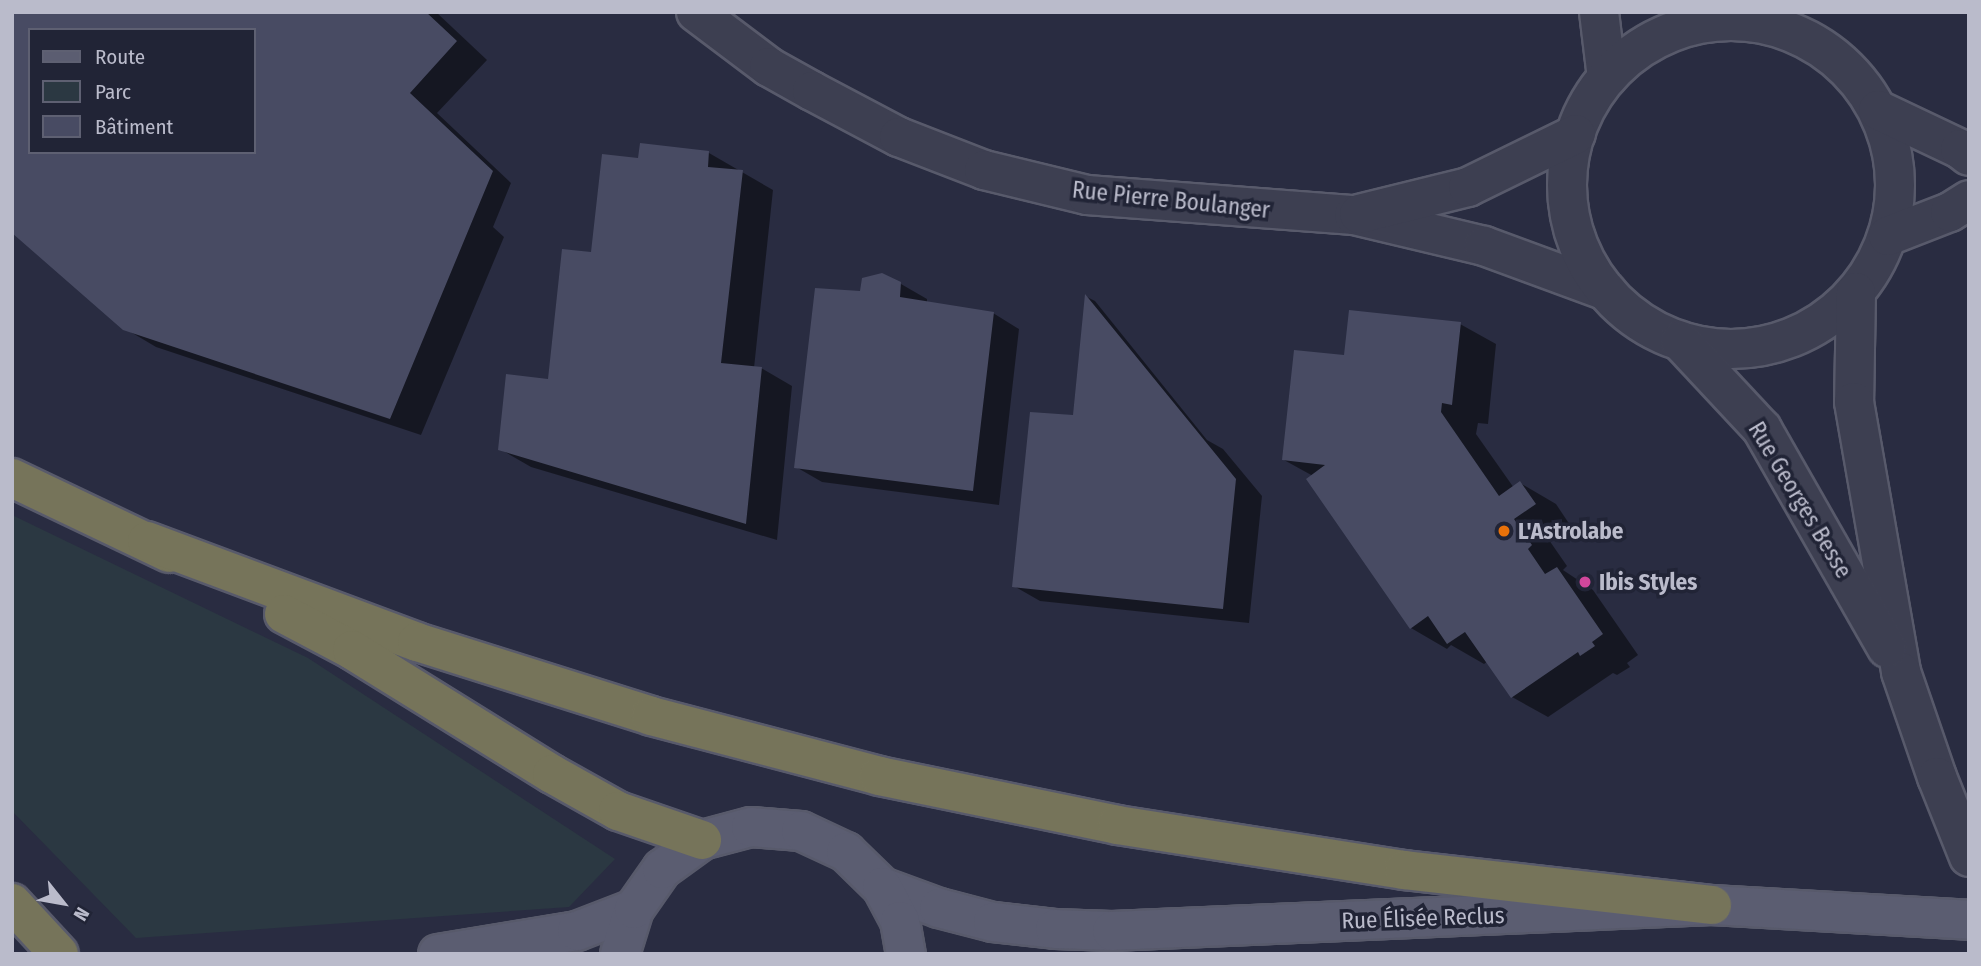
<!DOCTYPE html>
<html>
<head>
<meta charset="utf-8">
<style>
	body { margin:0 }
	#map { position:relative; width:1981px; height:966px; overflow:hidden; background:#292c41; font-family:"Fira Sans Condensed",sans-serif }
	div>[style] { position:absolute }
	.green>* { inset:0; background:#2b3842 }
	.shadow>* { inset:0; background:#0007 }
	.building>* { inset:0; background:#484b63 }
	.roads { filter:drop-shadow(2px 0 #585a6b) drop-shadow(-2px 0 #585a6b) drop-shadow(0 2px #585a6b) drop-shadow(0 -2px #585a6b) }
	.minor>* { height:38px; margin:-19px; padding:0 19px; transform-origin:19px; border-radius:19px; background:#3d3f51 }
	.minor>.ring { margin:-19px; padding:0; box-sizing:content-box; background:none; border:38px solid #3d3f51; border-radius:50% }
	.primary>* { height:38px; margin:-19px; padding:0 19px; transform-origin:19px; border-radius:19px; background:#5b5d71 }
	.motorway>* { height:38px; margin:-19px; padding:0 19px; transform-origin:19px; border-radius:19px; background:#76745a }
	.dots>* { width:19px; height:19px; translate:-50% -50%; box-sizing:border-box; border:4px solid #212436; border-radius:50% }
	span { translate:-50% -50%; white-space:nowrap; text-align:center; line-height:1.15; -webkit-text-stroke:7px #212436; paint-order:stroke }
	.street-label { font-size:23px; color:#babbcb }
	.poi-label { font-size:23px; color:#babbcb; font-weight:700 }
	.left { translate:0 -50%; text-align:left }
	.frame { position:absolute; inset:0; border:14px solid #babbcb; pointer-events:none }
	.legend { position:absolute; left:28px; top:28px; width:228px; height:126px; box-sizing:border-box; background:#212436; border:2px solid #5e6072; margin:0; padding:9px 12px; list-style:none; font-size:21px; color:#babbcb }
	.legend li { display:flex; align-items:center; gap:14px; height:35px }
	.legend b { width:35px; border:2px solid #5e6072 }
	.north { position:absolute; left:28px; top:868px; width:70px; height:70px; -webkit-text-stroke:5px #212436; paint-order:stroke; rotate:121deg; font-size:19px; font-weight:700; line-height:28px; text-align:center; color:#babbcb }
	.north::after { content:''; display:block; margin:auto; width:24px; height:32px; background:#babbcb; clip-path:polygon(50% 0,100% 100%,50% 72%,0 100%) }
</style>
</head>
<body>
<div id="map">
	<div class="green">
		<div style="clip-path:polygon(12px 515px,308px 658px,615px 859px,569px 907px,136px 938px,12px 811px)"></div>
	</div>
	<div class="shadow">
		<div style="clip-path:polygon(evenodd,12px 12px,436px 12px,487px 60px,437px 113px,511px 183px,493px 227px,504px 237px,421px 435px,156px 347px,124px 328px,12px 230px,12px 12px,30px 30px,254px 30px,254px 152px,30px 152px,30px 30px)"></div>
		<div style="clip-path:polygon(709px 153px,773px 190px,754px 368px,761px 368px,792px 386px,777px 540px,531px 467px,500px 449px,550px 382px,593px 254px,639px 160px)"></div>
		<div style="clip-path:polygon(901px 284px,927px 299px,927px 303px,993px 313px,1019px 329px,999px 505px,822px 482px,796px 467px,862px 292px)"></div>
		<div style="clip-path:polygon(1087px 297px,1095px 301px,1207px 440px,1223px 449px,1262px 496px,1249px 623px,1040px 601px,1014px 586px,1075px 417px)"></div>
		<div style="clip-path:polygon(1460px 324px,1496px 344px,1488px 424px,1478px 423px,1476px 434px,1514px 488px,1520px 483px,1556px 504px,1570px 525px,1549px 540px,1567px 566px,1563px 570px,1593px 590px,1638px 655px,1627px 663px,1630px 667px,1617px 675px,1613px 673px,1548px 717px,1512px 697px,1488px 661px,1484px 664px,1451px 645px,1447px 649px,1411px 628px,1313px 476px,1284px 460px,1345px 357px)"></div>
	</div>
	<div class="building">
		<div style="clip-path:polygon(evenodd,12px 12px,426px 12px,457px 41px,410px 93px,493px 171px,390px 419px,123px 330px,12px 233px,12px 12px,30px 30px,254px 30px,254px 152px,30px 152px,30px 30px)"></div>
		<div style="clip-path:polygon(640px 143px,709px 151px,708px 167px,743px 170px,721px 363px,762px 367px,746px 524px,498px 450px,506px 374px,548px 379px,562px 249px,591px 252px,602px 154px,638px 158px)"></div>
		<div style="clip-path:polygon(882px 273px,901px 282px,900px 297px,994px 312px,973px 491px,794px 468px,815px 288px,860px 291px,862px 278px)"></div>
		<div style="clip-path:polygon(1085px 294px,1236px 479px,1223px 609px,1012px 587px,1030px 412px,1073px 415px)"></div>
		<div style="clip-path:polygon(1349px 310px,1461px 322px,1452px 405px,1442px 403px,1441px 412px,1499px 496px,1520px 481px,1536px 504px,1514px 519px,1532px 545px,1528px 549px,1545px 574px,1557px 567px,1603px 634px,1592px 642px,1595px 646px,1580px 656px,1578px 652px,1511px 698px,1465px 632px,1447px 644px,1428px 616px,1410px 629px,1306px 479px,1325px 465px,1282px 460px,1294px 350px,1344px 355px)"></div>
	</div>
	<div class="roads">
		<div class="minor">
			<div style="left:696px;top:12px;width:91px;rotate:37deg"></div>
			<div style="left:769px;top:67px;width:49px;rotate:29.2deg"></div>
			<div style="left:812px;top:91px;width:98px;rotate:27.9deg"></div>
			<div style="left:899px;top:137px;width:91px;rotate:21.2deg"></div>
			<div style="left:984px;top:170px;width:106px;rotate:13.6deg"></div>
			<div style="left:1087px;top:195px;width:268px;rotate:4.3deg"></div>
			<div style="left:1354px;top:215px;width:134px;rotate:13.4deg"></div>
			<div style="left:1484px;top:246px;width:130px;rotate:20.2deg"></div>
			<div style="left:1599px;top:12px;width:66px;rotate:83.1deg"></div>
			<div class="ring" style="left:1567px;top:21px;width:290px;height:290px"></div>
			<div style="left:1878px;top:110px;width:91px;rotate:25.4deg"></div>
			<div style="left:1960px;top:149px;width:11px;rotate:38deg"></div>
			<div style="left:1359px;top:214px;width:112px;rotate:-13.9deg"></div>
			<div style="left:1468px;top:187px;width:120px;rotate:-26.1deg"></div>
			<div style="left:1888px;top:236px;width:66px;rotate:-21.2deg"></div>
			<div style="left:1950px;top:212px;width:22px;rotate:-32deg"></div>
			<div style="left:1856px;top:292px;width:110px;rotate:91deg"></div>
			<div style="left:1854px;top:402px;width:274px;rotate:80.1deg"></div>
			<div style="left:1901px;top:672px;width:111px;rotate:71.1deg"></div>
			<div style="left:1937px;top:777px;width:86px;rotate:68.2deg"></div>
			<div style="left:1680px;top:341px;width:120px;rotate:47deg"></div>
			<div style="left:1762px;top:429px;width:252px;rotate:60.3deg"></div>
		</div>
		<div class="primary">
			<div style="left:882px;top:887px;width:61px;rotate:20.2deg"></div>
			<div style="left:939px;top:908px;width:56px;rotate:14.5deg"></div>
			<div style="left:993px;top:922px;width:62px;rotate:6.4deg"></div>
			<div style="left:1055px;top:929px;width:57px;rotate:2deg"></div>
			<div style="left:1112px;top:931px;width:601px;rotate:-2.48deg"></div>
			<div style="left:1712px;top:905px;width:257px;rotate:3.3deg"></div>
			<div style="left:438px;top:954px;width:141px;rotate:-9.4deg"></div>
			<div style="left:577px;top:931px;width:61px;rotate:-21.1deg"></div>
			<div style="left:620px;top:954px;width:47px;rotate:-72.7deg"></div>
			<div style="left:634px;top:909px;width:49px;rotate:-55deg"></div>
			<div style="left:662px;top:869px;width:49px;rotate:-35.9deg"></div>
			<div style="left:702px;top:840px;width:51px;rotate:-14.9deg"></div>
			<div style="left:751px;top:827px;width:50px;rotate:4.6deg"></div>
			<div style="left:801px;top:831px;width:50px;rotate:25deg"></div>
			<div style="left:846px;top:852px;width:50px;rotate:44.2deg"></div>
			<div style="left:882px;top:887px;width:38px;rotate:62deg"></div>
			<div style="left:900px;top:921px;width:34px;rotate:80deg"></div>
		</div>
		<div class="motorway">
			<div style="left:12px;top:478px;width:174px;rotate:25.5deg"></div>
			<div style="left:147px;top:541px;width:288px;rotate:20.5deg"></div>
			<div style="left:417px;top:642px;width:245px;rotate:17.5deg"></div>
			<div style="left:651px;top:716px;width:236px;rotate:14.7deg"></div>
			<div style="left:879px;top:776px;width:243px;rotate:11.6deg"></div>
			<div style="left:1117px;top:825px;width:291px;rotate:8.9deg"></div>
			<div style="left:1404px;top:870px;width:310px;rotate:6.5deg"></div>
			<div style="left:284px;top:614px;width:77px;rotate:27.9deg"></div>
			<div style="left:352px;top:650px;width:235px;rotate:31.8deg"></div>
			<div style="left:552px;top:774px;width:76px;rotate:29.3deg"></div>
			<div style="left:618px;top:811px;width:89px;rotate:19deg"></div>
			<div style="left:12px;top:903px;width:69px;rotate:47.3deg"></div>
		</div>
	</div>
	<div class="dots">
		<div style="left:1504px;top:531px;background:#e8710a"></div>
		<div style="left:1585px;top:582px;background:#d1479c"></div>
	</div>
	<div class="street-label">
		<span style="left:1171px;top:200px;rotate:6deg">Rue Pierre Boulanger</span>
		<span style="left:1800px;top:500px;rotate:59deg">Rue Georges Besse</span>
		<span style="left:1423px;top:918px;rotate:-2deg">Rue Élisée Reclus</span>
	</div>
	<div class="poi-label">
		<span class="left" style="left:1518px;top:531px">L'Astrolabe</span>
		<span class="left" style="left:1599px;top:582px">Ibis Styles</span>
	</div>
	<div class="frame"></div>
	<ul class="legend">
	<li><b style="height:9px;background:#5b5d71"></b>Route</li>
	<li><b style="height:19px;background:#2b3842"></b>Parc</li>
	<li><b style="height:19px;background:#484b63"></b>Bâtiment</li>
	</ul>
	<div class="north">N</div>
</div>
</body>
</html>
